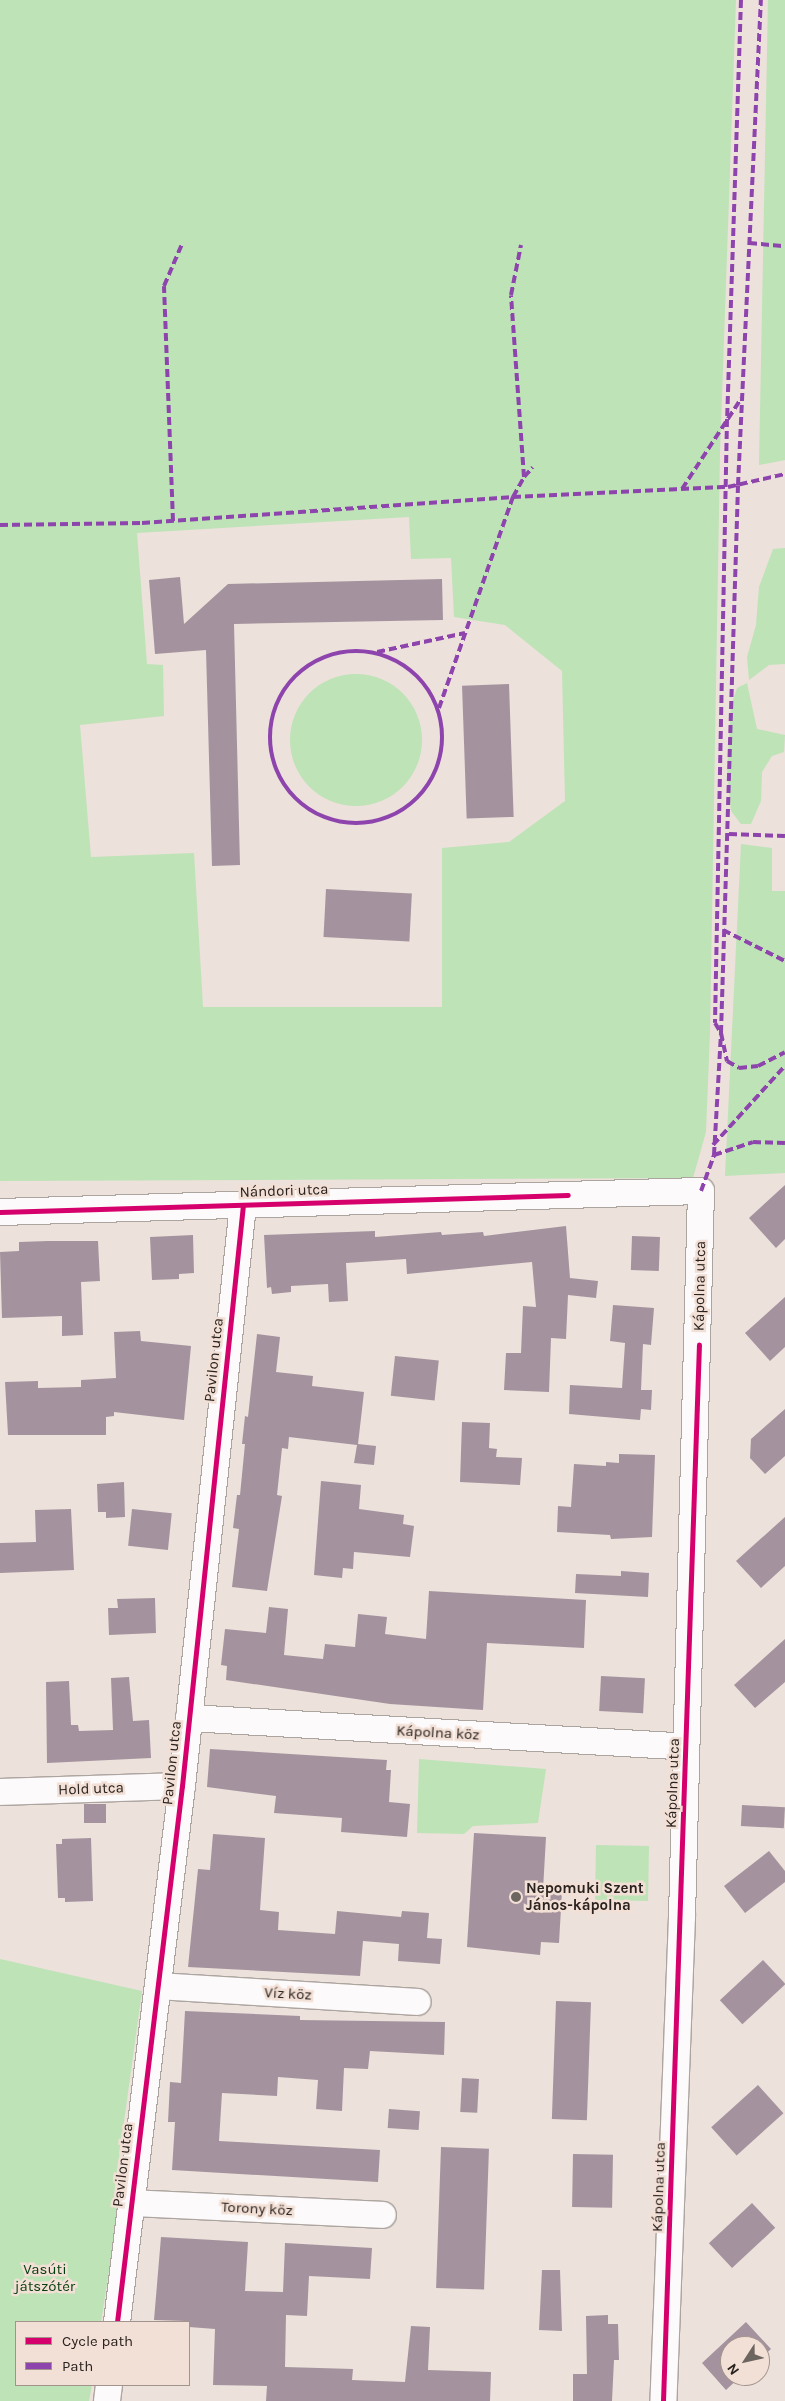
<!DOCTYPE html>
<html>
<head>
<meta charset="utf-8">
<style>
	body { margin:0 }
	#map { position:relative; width:785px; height:2401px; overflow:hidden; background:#ece1db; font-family:Karla,sans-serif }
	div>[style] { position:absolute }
	.green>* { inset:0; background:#bee3b7; transform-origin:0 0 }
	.round { border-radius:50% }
	.building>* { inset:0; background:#a4939e; transform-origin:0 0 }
	.roads { filter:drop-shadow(1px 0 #aca49f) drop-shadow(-1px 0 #aca49f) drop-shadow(0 1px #aca49f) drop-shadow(0 -1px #aca49f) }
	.street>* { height:26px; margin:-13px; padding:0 13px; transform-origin:13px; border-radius:13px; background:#fcfafa }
	.quiet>* { height:4px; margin-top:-2px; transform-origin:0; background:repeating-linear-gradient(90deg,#8e44ad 0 8px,transparent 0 12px) }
	.quiet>.ring { margin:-2px; padding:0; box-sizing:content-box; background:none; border:4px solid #8e44ad; border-radius:50% }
	.cycleway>* { height:5px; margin:-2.5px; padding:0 2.5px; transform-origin:2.5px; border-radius:2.5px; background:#d6006c }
	.dots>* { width:14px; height:14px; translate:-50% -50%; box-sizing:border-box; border:2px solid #f2dfd5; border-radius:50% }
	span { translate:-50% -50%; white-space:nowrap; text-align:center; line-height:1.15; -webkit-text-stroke:5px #f2dfd5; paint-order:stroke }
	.street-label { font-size:15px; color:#29221e }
	.poi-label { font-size:15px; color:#29221e; font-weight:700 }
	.left { translate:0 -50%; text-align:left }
	.park-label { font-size:15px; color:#043d0c }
	.legend { position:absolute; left:15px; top:2321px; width:175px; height:65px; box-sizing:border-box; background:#f2dfd5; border:1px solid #a2938c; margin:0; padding:6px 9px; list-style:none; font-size:15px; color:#29221e }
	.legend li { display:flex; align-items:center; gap:10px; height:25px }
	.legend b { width:25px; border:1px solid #a2938c }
	.north { position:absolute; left:720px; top:2336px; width:50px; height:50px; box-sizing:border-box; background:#f2dfd5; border:1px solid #a2938c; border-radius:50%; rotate:235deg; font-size:14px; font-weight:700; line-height:20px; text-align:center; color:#29221e }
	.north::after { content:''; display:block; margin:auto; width:18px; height:22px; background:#6d6560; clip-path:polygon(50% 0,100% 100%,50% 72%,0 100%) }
</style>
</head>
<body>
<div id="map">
	<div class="green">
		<div style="clip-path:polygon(evenodd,0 0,736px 0,720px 453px,710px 1032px,706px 1132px,693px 1178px,0 1181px,0 0,409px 517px,411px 559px,451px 558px,454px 617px,505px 625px,562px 671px,565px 801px,509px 842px,442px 848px,442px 1007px,203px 1007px,194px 853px,91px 857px,80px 725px,164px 716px,163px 665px,147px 664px,137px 533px,409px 517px)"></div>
		<div style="clip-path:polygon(768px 0,785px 0,785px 460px,759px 465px)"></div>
		<div style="clip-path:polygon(785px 548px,785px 664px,769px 665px,749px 680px,747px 657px,756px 625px,759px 587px,773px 549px)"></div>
		<div class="round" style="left:290px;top:674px;width:132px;height:132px"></div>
		<div style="clip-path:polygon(747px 683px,757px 729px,785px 735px,784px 752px,772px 756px,762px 772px,761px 801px,751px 824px,741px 824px,731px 811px,727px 771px,731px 706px,737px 688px)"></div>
		<div style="clip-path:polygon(741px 844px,772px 848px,772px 891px,785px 891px,785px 1173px,725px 1176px)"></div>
		<div style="clip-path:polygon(419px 1759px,546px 1769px,538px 1823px,473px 1826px,464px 1834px,417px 1833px)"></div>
		<div style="left:596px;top:1845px;width:53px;height:55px;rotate:1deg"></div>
		<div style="clip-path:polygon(0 1959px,142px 1991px,115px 2187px,122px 2188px,101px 2322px,16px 2322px,16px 2385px,92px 2385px,89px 2401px,0 2401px)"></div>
	</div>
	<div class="building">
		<div style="clip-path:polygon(180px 577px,184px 624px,228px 584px,442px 579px,443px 620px,234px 624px,240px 865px,212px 866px,206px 650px,155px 654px,149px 580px)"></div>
		<div style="left:509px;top:684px;width:133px;height:47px;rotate:88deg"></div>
		<div style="left:326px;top:889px;width:86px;height:48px;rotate:3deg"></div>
		<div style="clip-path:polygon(785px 1185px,785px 1239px,776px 1248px,749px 1218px)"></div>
		<div style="clip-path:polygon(566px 1226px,570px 1278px,598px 1281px,596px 1298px,568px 1295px,566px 1339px,551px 1338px,549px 1392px,504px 1390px,506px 1353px,521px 1353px,523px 1306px,536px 1307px,532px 1262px,407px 1274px,406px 1259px,346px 1263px,348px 1301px,329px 1302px,328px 1284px,291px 1286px,291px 1292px,272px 1294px,271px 1287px,267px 1288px,264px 1235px,375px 1231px,375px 1237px,441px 1232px,442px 1235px,483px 1232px,484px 1236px)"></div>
		<div style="clip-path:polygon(193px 1235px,194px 1273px,179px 1274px,179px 1279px,152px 1280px,150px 1237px)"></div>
		<div style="left:632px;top:1236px;width:28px;height:34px;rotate:2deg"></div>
		<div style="clip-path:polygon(48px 1241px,98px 1241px,100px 1281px,81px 1282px,83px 1335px,62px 1336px,62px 1316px,2px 1318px,0 1252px,19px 1251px,19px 1242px)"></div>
		<div style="clip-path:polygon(785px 1297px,785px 1347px,770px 1361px,745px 1333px)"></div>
		<div style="clip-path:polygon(613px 1305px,654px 1308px,651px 1345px,643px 1344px,641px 1390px,652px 1390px,651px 1410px,641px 1409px,640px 1420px,569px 1414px,570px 1385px,622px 1388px,625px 1343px,610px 1341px)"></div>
		<div style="clip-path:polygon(140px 1331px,141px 1341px,191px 1346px,184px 1420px,114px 1412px,114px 1416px,106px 1417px,106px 1435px,8px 1435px,5px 1382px,38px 1381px,38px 1388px,81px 1387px,81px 1380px,116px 1378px,114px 1332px)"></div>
		<div style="clip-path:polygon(257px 1334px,280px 1337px,276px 1372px,313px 1376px,312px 1386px,364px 1392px,358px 1444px,376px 1446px,374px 1465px,354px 1463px,357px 1445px,289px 1437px,288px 1449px,282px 1448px,277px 1495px,282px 1496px,267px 1591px,232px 1587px,239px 1529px,233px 1528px,237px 1495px,240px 1495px,245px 1444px,242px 1444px,245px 1416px,248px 1417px)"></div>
		<div style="left:395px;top:1356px;width:44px;height:40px;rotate:6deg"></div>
		<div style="clip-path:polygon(785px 1409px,785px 1456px,765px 1474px,750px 1458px,751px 1439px)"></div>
		<div style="clip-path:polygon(462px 1422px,490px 1423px,489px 1448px,497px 1449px,496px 1457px,522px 1458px,520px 1485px,460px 1482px)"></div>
		<div style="clip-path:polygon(619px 1454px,655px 1455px,652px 1537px,611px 1539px,610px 1535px,557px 1532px,558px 1506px,571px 1507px,574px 1464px,606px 1466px,606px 1462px,619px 1463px)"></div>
		<div style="clip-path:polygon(321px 1481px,361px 1485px,359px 1509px,404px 1515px,403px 1524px,414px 1526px,410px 1557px,354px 1552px,353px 1569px,343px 1568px,342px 1578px,314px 1575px)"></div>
		<div style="clip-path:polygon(124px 1482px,125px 1517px,106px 1518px,106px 1512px,98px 1512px,97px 1484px)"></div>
		<div style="clip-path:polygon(71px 1509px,74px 1570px,0 1573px,0 1543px,36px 1542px,35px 1510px)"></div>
		<div style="left:132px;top:1509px;width:40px;height:37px;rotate:6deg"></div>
		<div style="clip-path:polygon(785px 1517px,785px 1566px,761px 1588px,736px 1561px)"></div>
		<div style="clip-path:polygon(621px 1571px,649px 1573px,648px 1597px,575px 1593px,576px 1574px,621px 1576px)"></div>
		<div style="clip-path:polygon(429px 1591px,586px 1600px,584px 1648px,487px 1643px,483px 1710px,390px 1704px,226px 1680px,227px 1666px,221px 1665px,225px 1629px,266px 1633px,269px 1607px,288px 1609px,284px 1655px,323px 1659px,325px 1644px,355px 1647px,358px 1614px,387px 1617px,385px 1634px,426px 1639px)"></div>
		<div style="clip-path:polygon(155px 1598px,156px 1633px,109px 1635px,108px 1608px,118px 1608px,117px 1599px)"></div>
		<div style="clip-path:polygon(785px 1639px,785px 1682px,755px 1708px,734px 1685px)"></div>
		<div style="left:601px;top:1676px;width:44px;height:35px;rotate:3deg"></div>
		<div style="clip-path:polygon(129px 1677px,133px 1721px,149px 1720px,151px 1758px,47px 1763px,46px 1682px,69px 1681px,71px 1725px,78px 1725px,79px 1731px,113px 1730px,111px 1678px)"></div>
		<div style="clip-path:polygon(210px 1749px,387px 1760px,386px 1770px,391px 1770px,389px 1802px,410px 1804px,407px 1837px,341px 1832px,342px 1818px,274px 1813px,276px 1796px,207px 1787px)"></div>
		<div style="left:84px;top:1804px;width:22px;height:19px"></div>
		<div style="left:742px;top:1805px;width:43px;height:21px;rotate:3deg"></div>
		<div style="clip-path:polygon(474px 1833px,546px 1837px,543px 1890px,562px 1891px,559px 1943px,541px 1942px,540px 1955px,467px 1947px)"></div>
		<div style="clip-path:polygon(213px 1834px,265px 1838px,260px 1910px,279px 1912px,278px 1930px,335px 1934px,337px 1911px,401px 1917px,402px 1911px,429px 1913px,427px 1938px,442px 1939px,440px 1964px,398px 1961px,399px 1944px,363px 1941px,360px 1976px,188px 1967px,198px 1869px,210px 1870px)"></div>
		<div style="clip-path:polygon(91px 1838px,93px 1901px,65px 1902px,65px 1898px,58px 1898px,56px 1844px,62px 1844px,62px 1839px)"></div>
		<div style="clip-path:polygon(769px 1851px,785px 1871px,785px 1882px,745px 1913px,724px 1886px)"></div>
		<div style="left:763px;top:1960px;width:33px;height:59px;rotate:47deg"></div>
		<div style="left:556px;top:2001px;width:35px;height:118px;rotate:2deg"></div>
		<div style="clip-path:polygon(185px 2011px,300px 2016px,300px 2020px,445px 2022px,444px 2055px,370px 2051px,368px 2069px,344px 2068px,342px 2111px,316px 2109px,318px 2080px,278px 2077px,277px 2096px,222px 2093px,219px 2141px,380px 2150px,378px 2182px,172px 2170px,175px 2122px,168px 2122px,170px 2082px,181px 2083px)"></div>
		<div style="left:462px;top:2078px;width:17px;height:34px;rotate:3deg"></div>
		<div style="left:758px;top:2085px;width:38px;height:63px;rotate:48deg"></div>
		<div style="left:389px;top:2109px;width:31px;height:19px;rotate:4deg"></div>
		<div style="left:441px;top:2147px;width:48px;height:141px;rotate:2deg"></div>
		<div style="left:573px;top:2154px;width:40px;height:53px;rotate:1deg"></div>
		<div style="left:752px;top:2203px;width:34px;height:59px;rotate:47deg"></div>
		<div style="clip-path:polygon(161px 2237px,248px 2242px,245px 2291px,283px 2292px,285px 2243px,372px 2248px,370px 2279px,309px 2276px,307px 2316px,286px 2315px,285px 2367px,353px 2369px,352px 2380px,405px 2382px,411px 2326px,430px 2327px,428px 2370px,491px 2372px,490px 2401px,266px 2401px,267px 2386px,213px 2385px,215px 2329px,189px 2327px,185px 2321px,154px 2320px)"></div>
		<div style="clip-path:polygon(542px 2270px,560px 2270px,562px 2331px,539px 2330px)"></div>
		<div style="clip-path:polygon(608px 2315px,608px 2324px,618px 2324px,619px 2360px,614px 2360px,612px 2401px,573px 2401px,573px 2374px,587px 2374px,586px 2316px)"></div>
		<div style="clip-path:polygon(746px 2322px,771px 2349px,760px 2359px,760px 2346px,730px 2346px,730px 2376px,741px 2376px,726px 2390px,702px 2363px)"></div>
	</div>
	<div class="roads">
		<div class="street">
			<div style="left:0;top:1212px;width:701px;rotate:-1.72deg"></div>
			<div style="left:701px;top:1191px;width:726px;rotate:91.5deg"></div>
			<div style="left:682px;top:1917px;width:484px;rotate:92.2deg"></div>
			<div style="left:189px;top:1718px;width:498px;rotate:3.3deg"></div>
			<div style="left:0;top:1792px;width:182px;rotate:-1.9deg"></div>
			<div style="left:158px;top:1986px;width:260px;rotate:3.5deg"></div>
			<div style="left:131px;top:2203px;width:252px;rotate:2.7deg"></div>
			<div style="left:117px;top:2322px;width:540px;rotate:-83.09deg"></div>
			<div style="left:182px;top:1786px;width:584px;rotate:-84.01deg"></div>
			<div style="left:107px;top:2401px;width:16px;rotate:-83deg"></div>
		</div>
	</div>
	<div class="quiet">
		<div style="left:741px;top:0;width:419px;rotate:91.9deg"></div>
		<div style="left:727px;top:419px;width:604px;rotate:91.14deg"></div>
		<div style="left:715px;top:1023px;width:12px;rotate:59deg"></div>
		<div style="left:721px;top:1033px;width:29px;rotate:78deg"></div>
		<div style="left:727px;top:1061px;width:14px;rotate:30deg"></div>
		<div style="left:739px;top:1068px;width:19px;rotate:-6deg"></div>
		<div style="left:758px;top:1066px;width:30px;rotate:-27deg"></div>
		<div style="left:749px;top:243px;width:36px;rotate:5deg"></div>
		<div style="left:524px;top:477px;width:13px;rotate:-48deg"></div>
		<div style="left:682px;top:489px;width:108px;rotate:-56.8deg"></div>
		<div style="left:173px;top:521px;width:235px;rotate:-92.2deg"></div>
		<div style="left:164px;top:286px;width:46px;rotate:-66.8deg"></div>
		<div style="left:0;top:525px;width:142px;rotate:-0.8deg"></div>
		<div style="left:142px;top:523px;width:372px;rotate:-4deg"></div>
		<div style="left:513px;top:497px;width:215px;rotate:-2.7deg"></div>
		<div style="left:728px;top:487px;width:58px;rotate:-12.8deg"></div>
		<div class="ring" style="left:270px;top:651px;width:168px;height:168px"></div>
		<div style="left:377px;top:652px;width:90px;rotate:-12.2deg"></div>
		<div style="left:439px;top:708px;width:224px;rotate:-70.7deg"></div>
		<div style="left:513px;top:497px;width:23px;rotate:-61deg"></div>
		<div style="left:524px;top:477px;width:182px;rotate:-94.1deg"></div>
		<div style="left:511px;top:295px;width:51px;rotate:-78.7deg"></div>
		<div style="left:729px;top:834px;width:56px;rotate:2deg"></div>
		<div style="left:723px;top:930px;width:69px;rotate:26.6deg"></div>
		<div style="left:713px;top:1145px;width:107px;rotate:-47.7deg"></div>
		<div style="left:714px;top:1155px;width:41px;rotate:-18.4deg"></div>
		<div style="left:753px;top:1142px;width:32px;rotate:2deg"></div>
		<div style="left:701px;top:1191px;width:38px;rotate:-70deg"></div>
		<div style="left:714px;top:1155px;width:122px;rotate:-86.7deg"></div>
		<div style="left:721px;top:1033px;width:548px;rotate:-88.22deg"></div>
		<div style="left:738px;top:485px;width:486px;rotate:-87.3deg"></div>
	</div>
	<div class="cycleway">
		<div style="left:0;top:1212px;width:568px;rotate:-1.71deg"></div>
		<div style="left:117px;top:2322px;width:540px;rotate:-83.09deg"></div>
		<div style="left:182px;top:1786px;width:584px;rotate:-84.01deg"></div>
		<div style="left:663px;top:2401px;width:1057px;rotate:-88.05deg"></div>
	</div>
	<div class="dots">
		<div style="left:516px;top:1897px;background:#6d6560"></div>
	</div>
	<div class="street-label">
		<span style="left:284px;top:1191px;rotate:-2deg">Nándori utca</span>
		<span style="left:700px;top:1286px;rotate:-89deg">Kápolna utca</span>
		<span style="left:214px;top:1360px;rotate:-84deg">Pavilon utca</span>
		<span style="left:438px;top:1733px;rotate:3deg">Kápolna köz</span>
		<span style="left:172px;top:1763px;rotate:-84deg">Pavilon utca</span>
		<span style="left:673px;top:1783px;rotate:-88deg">Kápolna utca</span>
		<span style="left:91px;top:1789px;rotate:-2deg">Hold utca</span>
		<span style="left:288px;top:1994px;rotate:3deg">Víz köz</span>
		<span style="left:123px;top:2165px;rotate:-83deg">Pavilon utca</span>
		<span style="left:659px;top:2187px;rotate:-88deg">Kápolna utca</span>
		<span style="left:257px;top:2209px;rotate:3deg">Torony köz</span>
	</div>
	<div class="poi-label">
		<span class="left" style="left:526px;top:1897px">Nepomuki Szent<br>János-kápolna</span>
	</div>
	<div class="park-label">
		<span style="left:45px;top:2278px">Vasúti<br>játszótér</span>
	</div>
	<ul class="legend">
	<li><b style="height:6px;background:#d6006c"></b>Cycle path</li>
	<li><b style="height:6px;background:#8e44ad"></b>Path</li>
	</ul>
	<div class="north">N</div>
</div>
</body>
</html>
